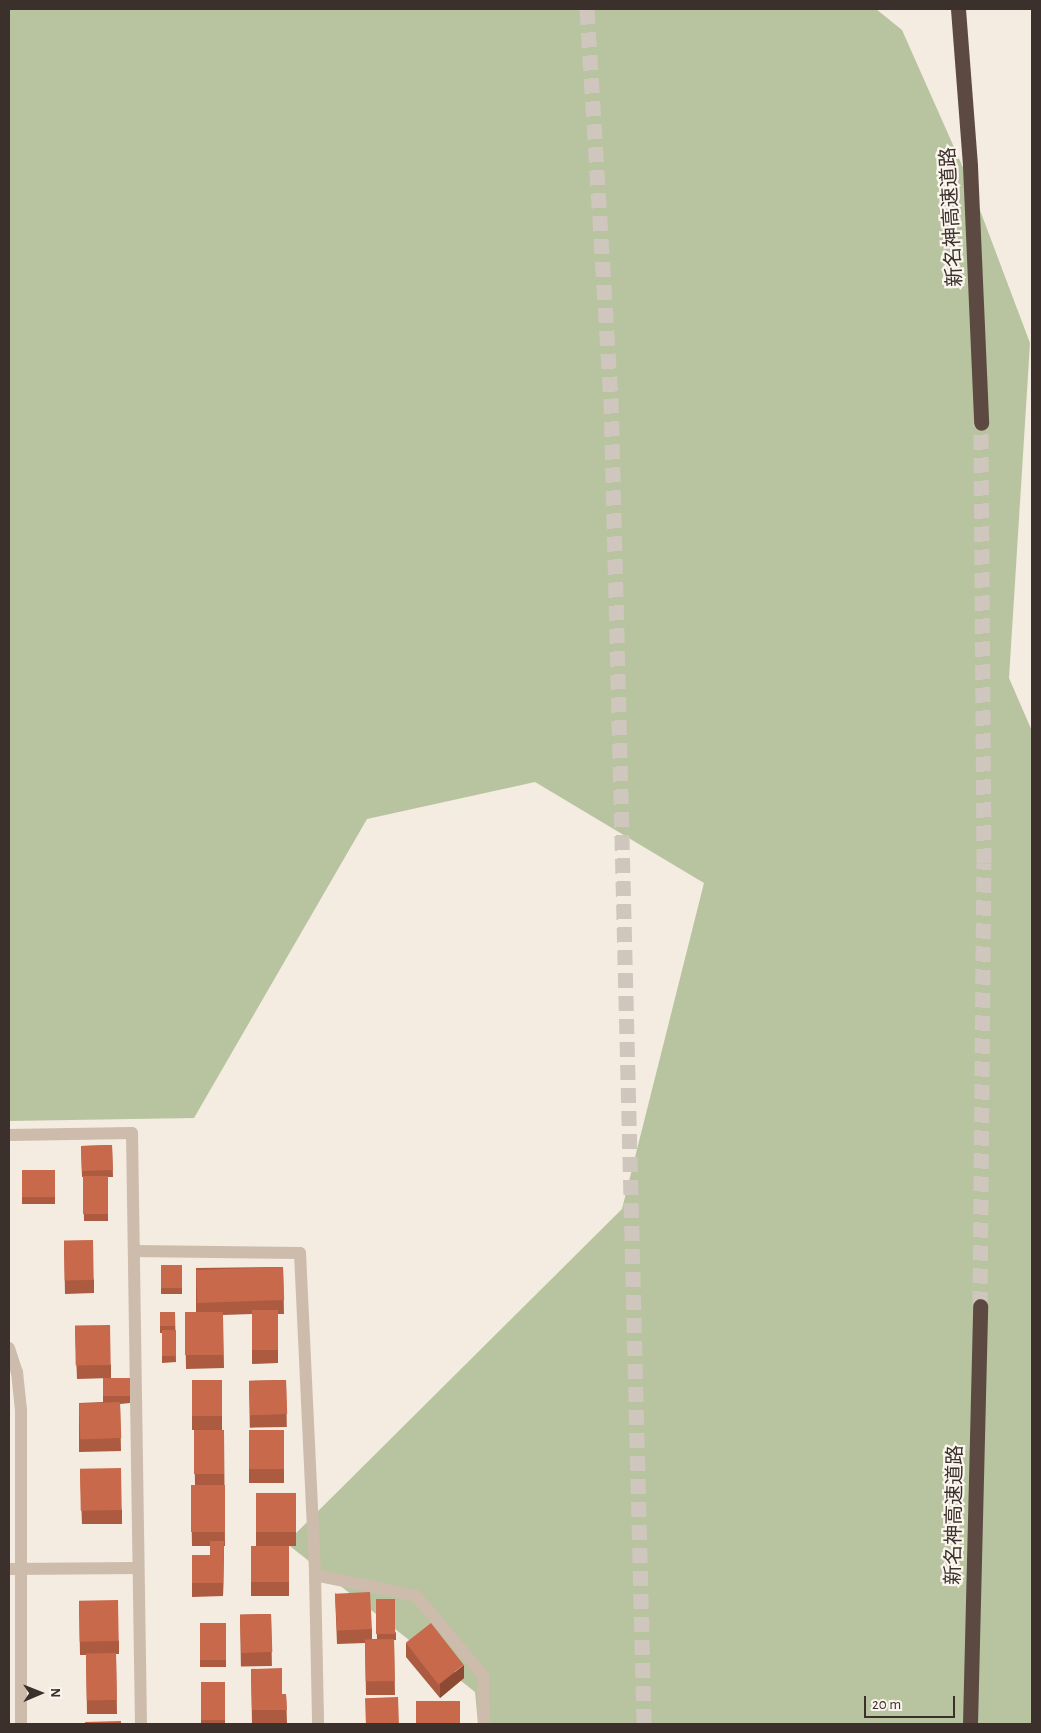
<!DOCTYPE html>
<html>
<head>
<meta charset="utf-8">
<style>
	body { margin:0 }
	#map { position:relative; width:1041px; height:1733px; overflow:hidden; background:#f4ebe1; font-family:"Alegreya Sans","Noto Sans JP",sans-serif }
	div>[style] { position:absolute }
	.green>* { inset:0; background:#b8c4a0 }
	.motorway-tunnel>* { height:15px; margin-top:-7.5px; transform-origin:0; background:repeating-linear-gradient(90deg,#cfc6bd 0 15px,transparent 0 23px) }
	.minor>* { height:12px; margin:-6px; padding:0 6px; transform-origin:6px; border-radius:6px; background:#cdbbac }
	.tertiary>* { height:12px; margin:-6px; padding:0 6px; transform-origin:6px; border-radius:6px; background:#cdbbac }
	.motorway>* { height:15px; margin:-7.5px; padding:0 7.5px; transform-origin:7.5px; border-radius:7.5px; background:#5c4a42 }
	.wall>* { inset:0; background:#ac5a40; transform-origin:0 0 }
	.shaded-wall>* { inset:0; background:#8c4a34 }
	.building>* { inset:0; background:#c8694b; transform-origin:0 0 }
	span { translate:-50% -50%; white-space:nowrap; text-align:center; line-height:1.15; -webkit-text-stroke:4.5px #fbf5ee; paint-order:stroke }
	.street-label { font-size:20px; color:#3b302b }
	.frame { position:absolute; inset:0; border:10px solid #3b302b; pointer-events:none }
	.north { position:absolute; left:15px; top:1668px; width:50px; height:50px; -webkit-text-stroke:4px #fbf5ee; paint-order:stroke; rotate:89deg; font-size:14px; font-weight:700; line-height:20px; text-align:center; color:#3b302b }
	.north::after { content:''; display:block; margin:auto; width:18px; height:22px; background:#3b302b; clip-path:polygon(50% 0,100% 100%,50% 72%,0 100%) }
	.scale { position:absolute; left:864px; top:1696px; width:91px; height:22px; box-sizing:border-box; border:2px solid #3b302b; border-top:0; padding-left:6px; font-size:15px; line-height:18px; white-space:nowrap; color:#3b302b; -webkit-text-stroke:4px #fbf5ee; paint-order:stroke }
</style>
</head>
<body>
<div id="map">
	<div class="green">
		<div style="clip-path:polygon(9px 9px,876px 9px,902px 30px,969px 181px,1030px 343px,1009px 678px,1032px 731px,1032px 1724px,478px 1724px,475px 1692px,286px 1543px,622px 1209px,704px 883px,535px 782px,367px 819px,194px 1118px,9px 1121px)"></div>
	</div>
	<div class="motorway-tunnel">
		<div style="left:587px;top:9px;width:390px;rotate:86.5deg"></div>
		<div style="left:611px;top:398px;width:1326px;rotate:88.57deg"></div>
		<div style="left:980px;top:1306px;width:443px;rotate:-89.5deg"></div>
		<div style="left:984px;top:863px;width:440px;rotate:-90.4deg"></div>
	</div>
	<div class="minor">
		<div style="left:9px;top:1135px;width:123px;rotate:-0.9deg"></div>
		<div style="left:132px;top:1133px;width:591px;rotate:89.13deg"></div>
		<div style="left:134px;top:1251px;width:166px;rotate:0.7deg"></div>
		<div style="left:300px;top:1253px;width:322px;rotate:87.3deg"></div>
		<div style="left:315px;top:1575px;width:149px;rotate:88.8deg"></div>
		<div style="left:9px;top:1569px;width:129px;rotate:-0.4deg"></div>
		<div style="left:315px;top:1575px;width:103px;rotate:11.7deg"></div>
		<div style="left:416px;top:1596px;width:104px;rotate:49.7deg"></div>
		<div style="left:483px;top:1675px;width:49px;rotate:88.8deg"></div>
	</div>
	<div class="tertiary">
		<div style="left:9px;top:1348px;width:25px;rotate:72deg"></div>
		<div style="left:17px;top:1372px;width:37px;rotate:84deg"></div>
		<div style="left:21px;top:1409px;width:315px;rotate:90deg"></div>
	</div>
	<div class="motorway">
		<div style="left:958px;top:9px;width:157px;rotate:85.6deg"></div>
		<div style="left:970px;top:166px;width:257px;rotate:87.5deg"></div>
		<div style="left:970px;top:1724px;width:418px;rotate:-88.6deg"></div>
	</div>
	<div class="wall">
		<div style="clip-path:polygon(112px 1145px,113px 1177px,108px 1177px,108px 1221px,84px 1221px,83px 1177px,82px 1177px,81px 1146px)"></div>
		<div style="left:22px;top:1170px;width:33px;height:34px"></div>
		<div style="clip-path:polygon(64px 1241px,94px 1280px,94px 1293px,65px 1294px)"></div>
		<div style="left:161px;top:1265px;width:21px;height:29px"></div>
		<div style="clip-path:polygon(283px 1267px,284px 1314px,278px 1314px,278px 1363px,252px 1364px,252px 1314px,223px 1315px,224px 1368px,186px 1369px,185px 1312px,196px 1312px,196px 1268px)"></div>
		<div style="clip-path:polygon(175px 1312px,176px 1362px,162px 1363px,162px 1333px,160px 1333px,160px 1313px)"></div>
		<div style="clip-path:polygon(75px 1326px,111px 1365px,111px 1378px,77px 1379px)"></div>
		<div style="clip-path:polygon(130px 1378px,130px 1403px,120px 1404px,121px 1451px,79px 1452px,79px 1403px,103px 1402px,103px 1379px)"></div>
		<div style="left:222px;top:1380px;width:50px;height:30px;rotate:90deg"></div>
		<div style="left:286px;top:1380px;width:47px;height:37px;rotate:89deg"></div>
		<div style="clip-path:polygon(194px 1430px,224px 1430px,225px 1546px,224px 1546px,223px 1596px,192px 1597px,192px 1555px,210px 1555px,210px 1546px,192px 1546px,191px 1485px,195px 1485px)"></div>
		<div style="left:249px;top:1430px;width:35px;height:53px"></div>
		<div style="clip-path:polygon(80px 1469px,122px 1510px,122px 1524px,82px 1524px)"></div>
		<div style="left:256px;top:1493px;width:40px;height:53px"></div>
		<div style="left:251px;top:1546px;width:38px;height:50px"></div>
		<div style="clip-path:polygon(335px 1593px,372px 1629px,372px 1639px,377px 1639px,376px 1599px,396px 1633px,396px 1640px,394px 1640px,395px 1695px,366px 1695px,365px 1643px,337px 1644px)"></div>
		<div style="clip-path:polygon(79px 1601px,119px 1641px,119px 1654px,116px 1654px,117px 1714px,87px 1714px,86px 1655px,80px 1655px)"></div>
		<div style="left:271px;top:1614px;width:52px;height:31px;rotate:89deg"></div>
		<div style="left:200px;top:1623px;width:26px;height:44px"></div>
		<div style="clip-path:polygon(406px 1643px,464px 1678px,440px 1698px,406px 1657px)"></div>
		<div style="clip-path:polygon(251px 1669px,282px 1694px,286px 1694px,287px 1723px,252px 1724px)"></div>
		<div style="left:201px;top:1682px;width:24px;height:42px"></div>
	</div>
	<div class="shaded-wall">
		<div style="clip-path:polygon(224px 1541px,224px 1554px,223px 1596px,223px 1583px)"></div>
		<div style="clip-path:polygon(464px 1665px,464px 1678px,440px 1698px,440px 1684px)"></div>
	</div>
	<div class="building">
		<div style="left:112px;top:1145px;width:25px;height:31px;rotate:88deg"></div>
		<div style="left:22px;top:1170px;width:33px;height:27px"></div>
		<div style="left:83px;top:1176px;width:25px;height:38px"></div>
		<div style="left:93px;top:1240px;width:40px;height:29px;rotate:89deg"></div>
		<div style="left:161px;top:1265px;width:21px;height:23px"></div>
		<div style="left:283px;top:1267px;width:33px;height:87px;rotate:88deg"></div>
		<div style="left:252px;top:1310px;width:26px;height:40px"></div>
		<div style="left:175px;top:1312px;width:14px;height:15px;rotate:90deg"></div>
		<div style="left:185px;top:1312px;width:38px;height:43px"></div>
		<div style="left:110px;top:1325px;width:40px;height:35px;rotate:89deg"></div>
		<div style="left:162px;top:1330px;width:14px;height:26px"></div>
		<div style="left:130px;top:1378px;width:18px;height:27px;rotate:90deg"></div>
		<div style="left:222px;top:1380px;width:36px;height:30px;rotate:90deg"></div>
		<div style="left:286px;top:1380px;width:34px;height:37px;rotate:88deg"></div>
		<div style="left:120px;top:1402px;width:36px;height:41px;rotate:88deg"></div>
		<div style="left:194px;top:1430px;width:30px;height:44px"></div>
		<div style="left:249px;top:1430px;width:35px;height:39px"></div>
		<div style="left:121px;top:1468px;width:42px;height:41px;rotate:89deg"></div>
		<div style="left:191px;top:1485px;width:34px;height:47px"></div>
		<div style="left:256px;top:1493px;width:40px;height:39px"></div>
		<div style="clip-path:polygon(210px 1541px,224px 1541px,223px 1583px,192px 1583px,192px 1555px,210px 1555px)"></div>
		<div style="left:251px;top:1546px;width:38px;height:36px"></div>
		<div style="left:370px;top:1592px;width:37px;height:35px;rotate:87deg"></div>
		<div style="left:376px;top:1599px;width:19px;height:35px"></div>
		<div style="left:118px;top:1600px;width:41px;height:39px;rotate:89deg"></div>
		<div style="left:271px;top:1614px;width:38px;height:31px;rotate:88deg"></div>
		<div style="left:200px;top:1623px;width:26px;height:37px"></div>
		<div style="left:431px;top:1623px;width:53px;height:32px;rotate:52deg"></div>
		<div style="left:394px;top:1639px;width:42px;height:29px;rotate:89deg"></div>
		<div style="left:116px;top:1653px;width:47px;height:30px;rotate:89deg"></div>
		<div style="clip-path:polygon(282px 1668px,282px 1694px,286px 1694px,287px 1710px,252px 1710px,251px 1669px)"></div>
		<div style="left:201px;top:1682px;width:24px;height:38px"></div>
		<div style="left:398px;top:1697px;width:27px;height:33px;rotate:88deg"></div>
		<div style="left:460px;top:1701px;width:23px;height:44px;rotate:90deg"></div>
		<div style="clip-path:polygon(121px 1721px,121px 1724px,85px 1724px,85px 1722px)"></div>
		<div style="clip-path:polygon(282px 1723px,282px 1724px,251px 1724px)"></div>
	</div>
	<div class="street-label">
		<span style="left:952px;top:217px;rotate:-93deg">新名神高速道路</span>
		<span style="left:955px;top:1515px;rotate:-89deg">新名神高速道路</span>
	</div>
	<div class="frame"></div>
	<div class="north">N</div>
	<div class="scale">20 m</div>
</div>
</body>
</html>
